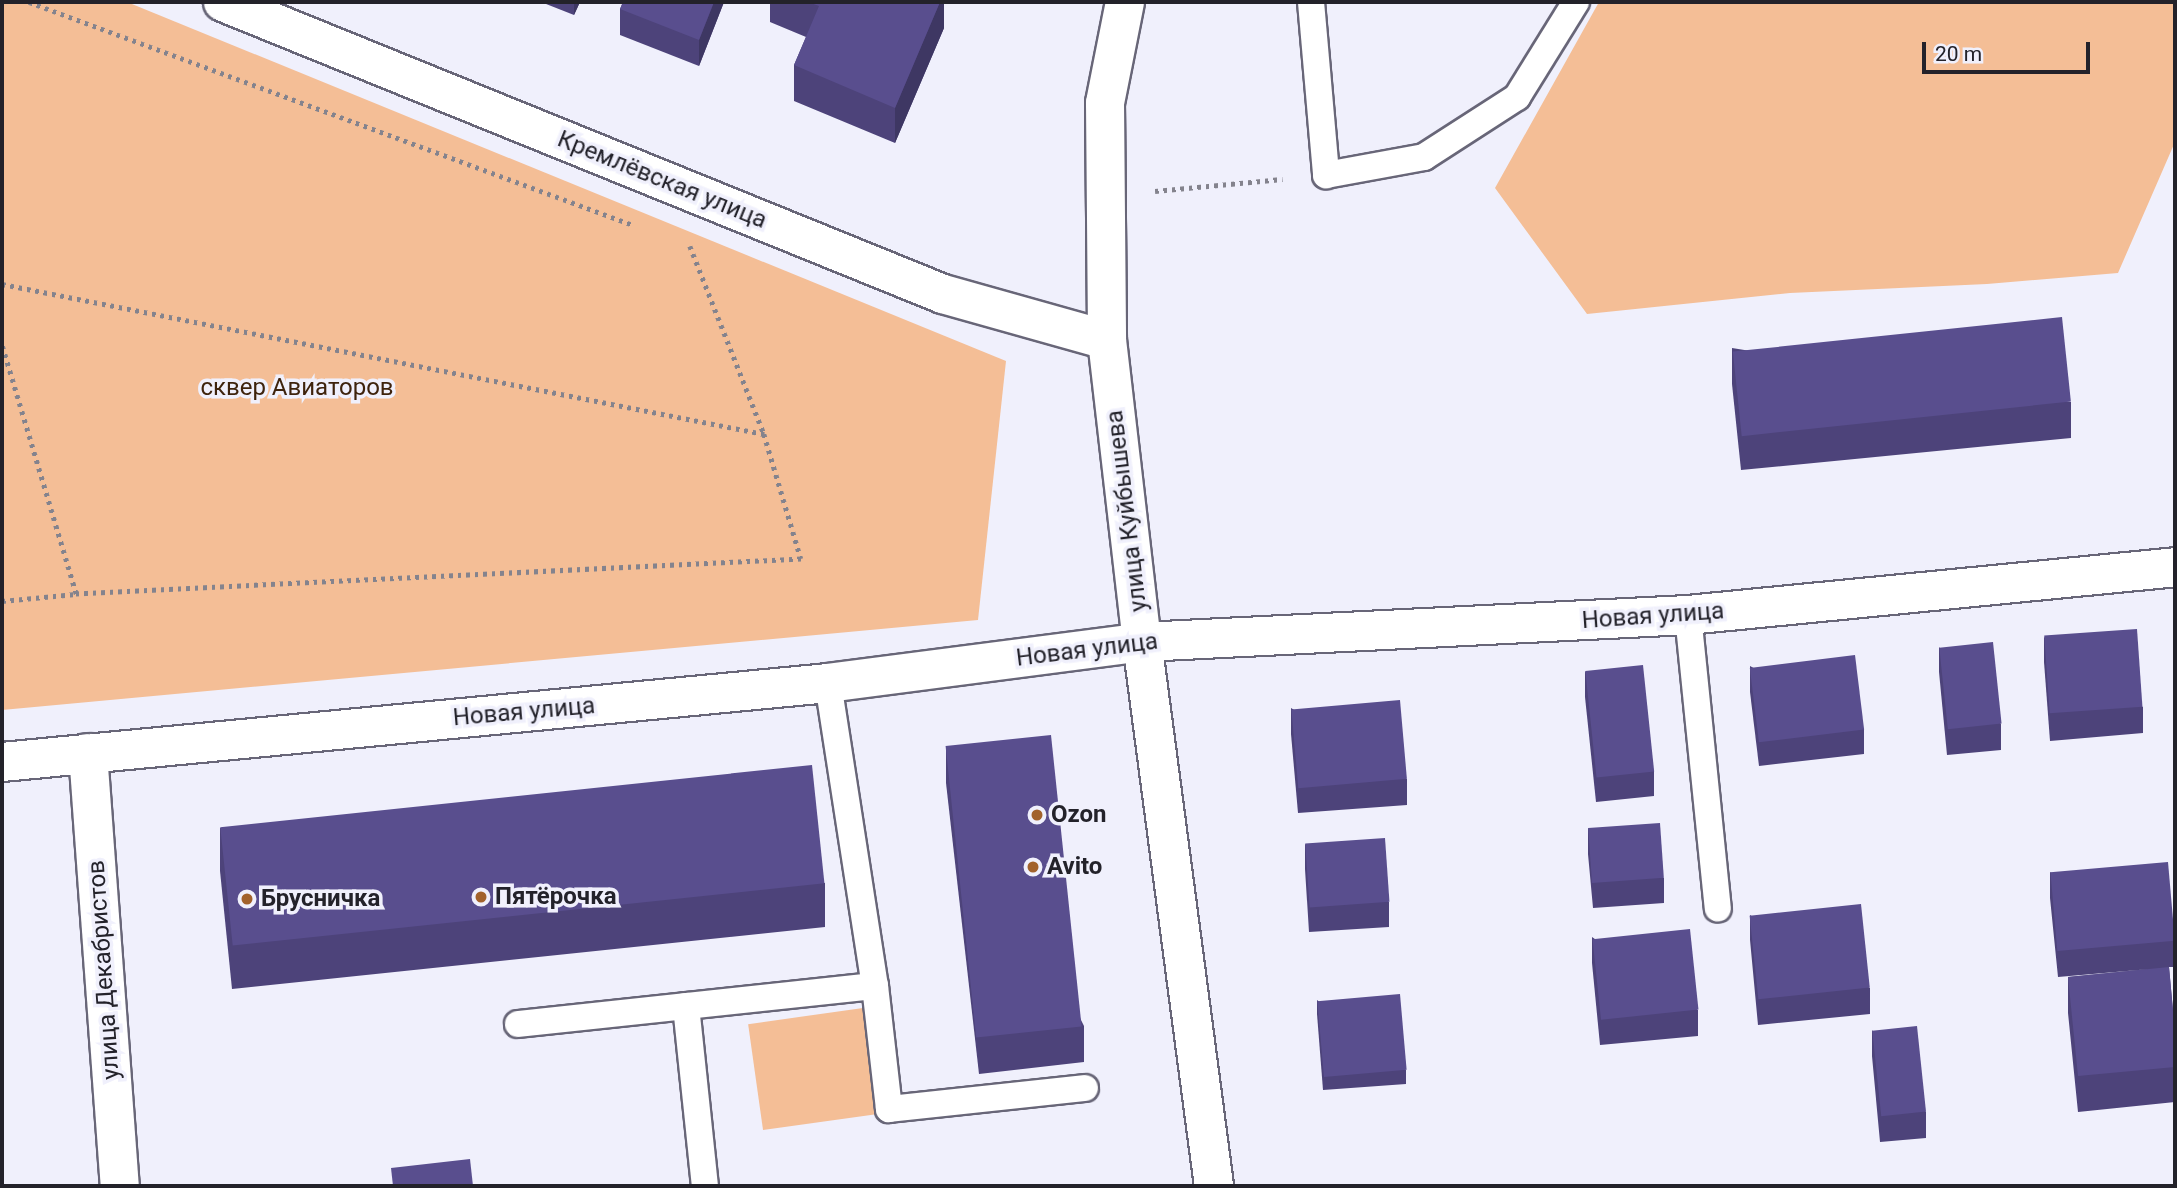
<!DOCTYPE html>
<html>
<head>
<meta charset="utf-8">
<style>
	body { margin:0 }
	#map { position:relative; width:2177px; height:1188px; overflow:hidden; background:#f0f0fc; font-family:Roboto,sans-serif }
	div>[style] { position:absolute }
	.green>* { inset:0; background:#f4be96; transform-origin:0 0 }
	.path>* { height:4.5px; margin-top:-2.25px; transform-origin:0; background:repeating-linear-gradient(90deg,#84838d 0 3.5px,transparent 0 8.5px) }
	.roads { filter:drop-shadow(2px 0 #686678) drop-shadow(-2px 0 #686678) drop-shadow(0 2px #686678) drop-shadow(0 -2px #686678) }
	.lane>* { height:26px; margin:-13px; padding:0 13px; transform-origin:13px; border-radius:13px; background:#fff }
	.street>* { height:38px; margin:-19px; padding:0 19px; transform-origin:19px; border-radius:19px; background:#fff }
	.wall>* { inset:0; background:#4d437a }
	.shaded-wall>* { inset:0; background:#3e3763 }
	.building>* { inset:0; background:#594e8e; transform-origin:0 0 }
	.dots>* { width:19px; height:19px; translate:-50% -50%; box-sizing:border-box; border:4px solid #f0f0fc; border-radius:50% }
	span { translate:-50% -50%; white-space:nowrap; text-align:center; line-height:1.15; -webkit-text-stroke:7px #f0f0fc; paint-order:stroke }
	.street-label { font-size:24px; color:#23222a }
	.park-label { font-size:24px; color:#3e230d }
	.poi-label { font-size:24px; color:#23222a; font-weight:700 }
	.left { translate:0 -50%; text-align:left }
	.frame { position:absolute; inset:0; border:4px solid #23222a; pointer-events:none }
	.scale { position:absolute; left:1922px; top:42px; width:168px; height:32px; box-sizing:border-box; border:4px solid #23222a; border-top:0; padding-left:9px; font-size:21px; line-height:24px; white-space:nowrap; color:#23222a; -webkit-text-stroke:5px #f0f0fc; paint-order:stroke }
</style>
</head>
<body>
<div id="map">
	<div class="green">
		<div style="clip-path:polygon(2px 2px,127px 2px,1006px 361px,978px 620px,2px 710px)"></div>
		<div style="clip-path:polygon(1599px 2px,2175px 2px,2175px 142px,2118px 273px,1987px 284px,1790px 293px,1587px 314px,1495px 188px)"></div>
		<div style="left:863px;top:1008px;width:107px;height:116px;rotate:82deg"></div>
	</div>
	<div class="path">
		<div style="left:29px;top:2px;width:644px;rotate:20.26deg"></div>
		<div style="left:1155px;top:191px;width:128px;rotate:-5.4deg"></div>
		<div style="left:690px;top:246px;width:202px;rotate:68.5deg"></div>
		<div style="left:2px;top:284px;width:777px;rotate:11.14deg"></div>
		<div style="left:764px;top:434px;width:130px;rotate:73.5deg"></div>
		<div style="left:801px;top:559px;width:726px;rotate:177.24deg"></div>
		<div style="left:76px;top:594px;width:259px;rotate:-106.6deg"></div>
		<div style="left:2px;top:601px;width:74px;rotate:-5.4deg"></div>
	</div>
	<div class="roads">
		<div class="lane">
			<div style="left:1311px;top:2px;width:174px;rotate:85deg"></div>
			<div style="left:1326px;top:175px;width:100px;rotate:-10.4deg"></div>
			<div style="left:1424px;top:157px;width:111px;rotate:-32.8deg"></div>
			<div style="left:1517px;top:97px;width:112px;rotate:-58.2deg"></div>
			<div style="left:1688px;top:615px;width:295px;rotate:84.2deg"></div>
			<div style="left:828px;top:683px;width:307px;rotate:81.2deg"></div>
			<div style="left:875px;top:986px;width:124px;rotate:83.5deg"></div>
			<div style="left:889px;top:1109px;width:197px;rotate:-6.1deg"></div>
			<div style="left:686px;top:1006px;width:181px;rotate:84deg"></div>
			<div style="left:518px;top:1024px;width:359px;rotate:-6.1deg"></div>
		</div>
		<div class="street">
			<div style="left:223px;top:2px;width:777px;rotate:22.08deg"></div>
			<div style="left:943px;top:294px;width:170px;rotate:15.7deg"></div>
			<div style="left:1125px;top:2px;width:103px;rotate:101.2deg"></div>
			<div style="left:1105px;top:103px;width:237px;rotate:89.5deg"></div>
			<div style="left:1107px;top:340px;width:304px;rotate:83.4deg"></div>
			<div style="left:1142px;top:642px;width:549px;rotate:82.46deg"></div>
			<div style="left:88px;top:753px;width:434px;rotate:85.8deg"></div>
			<div style="left:2px;top:762px;width:830px;rotate:-5.46deg"></div>
			<div style="left:828px;top:683px;width:317px;rotate:-7.4deg"></div>
			<div style="left:1142px;top:642px;width:547px;rotate:-2.83deg"></div>
			<div style="left:1688px;top:615px;width:489px;rotate:-5.6deg"></div>
		</div>
	</div>
	<div class="wall">
		<div style="clip-path:polygon(541px 2px,580px 2px,574px 15px)"></div>
		<div style="clip-path:polygon(623px 2px,724px 2px,699px 66px,620px 35px,620px 9px)"></div>
		<div style="clip-path:polygon(770px 2px,944px 2px,944px 28px,895px 143px,794px 101px,794px 65px,806px 37px,770px 22px)"></div>
		<div style="clip-path:polygon(1732px 348px,2071px 402px,2071px 438px,1741px 470px,1732px 384px)"></div>
		<div style="clip-path:polygon(2044px 637px,2143px 707px,2143px 733px,2050px 741px,2044px 662px)"></div>
		<div style="clip-path:polygon(1939px 647px,2001px 724px,2001px 750px,1947px 755px,1939px 672px)"></div>
		<div style="clip-path:polygon(1750px 666px,1864px 729px,1864px 754px,1759px 766px,1750px 692px)"></div>
		<div style="clip-path:polygon(1585px 671px,1654px 771px,1654px 796px,1596px 802px,1585px 697px)"></div>
		<div style="clip-path:polygon(1291px 708px,1407px 779px,1407px 805px,1298px 813px,1291px 734px)"></div>
		<div style="clip-path:polygon(946px 747px,1084px 1026px,1084px 1062px,979px 1074px,946px 783px)"></div>
		<div style="clip-path:polygon(220px 828px,825px 883px,825px 927px,232px 989px,220px 871px)"></div>
		<div style="clip-path:polygon(1588px 828px,1664px 878px,1664px 903px,1593px 908px,1588px 854px)"></div>
		<div style="clip-path:polygon(1305px 844px,1389px 902px,1389px 927px,1309px 932px,1305px 869px)"></div>
		<div style="clip-path:polygon(2050px 872px,2175px 941px,2175px 967px,2169px 967px,2175px 1032px,2175px 1102px,2078px 1112px,2068px 1013px,2068px 977px,2150px 969px,2058px 977px,2050px 898px)"></div>
		<div style="clip-path:polygon(1750px 915px,1870px 988px,1870px 1014px,1758px 1025px,1750px 940px)"></div>
		<div style="clip-path:polygon(1592px 937px,1698px 1010px,1698px 1036px,1600px 1045px,1592px 963px)"></div>
		<div style="clip-path:polygon(1317px 1000px,1406px 1070px,1406px 1084px,1323px 1090px,1317px 1014px)"></div>
		<div style="clip-path:polygon(1872px 1030px,1926px 1112px,1926px 1138px,1880px 1142px,1872px 1056px)"></div>
	</div>
	<div class="shaded-wall">
		<div style="clip-path:polygon(574px 2px,580px 2px,574px 15px)"></div>
		<div style="clip-path:polygon(714px 2px,724px 2px,699px 66px,699px 40px)"></div>
		<div style="clip-path:polygon(940px 2px,944px 2px,944px 28px,895px 143px,895px 108px)"></div>
	</div>
	<div class="building">
		<div style="clip-path:polygon(623px 2px,714px 2px,699px 40px,620px 9px)"></div>
		<div style="clip-path:polygon(808px 2px,940px 2px,895px 108px,794px 65px,819px 6px)"></div>
		<div style="left:2062px;top:317px;width:85px;height:331px;rotate:84deg"></div>
		<div style="left:2137px;top:629px;width:78px;height:93px;rotate:86deg"></div>
		<div style="left:1993px;top:642px;width:82px;height:54px;rotate:84deg"></div>
		<div style="left:1855px;top:655px;width:75px;height:106px;rotate:83deg"></div>
		<div style="left:1643px;top:665px;width:107px;height:58px;rotate:84deg"></div>
		<div style="left:1400px;top:700px;width:79px;height:109px;rotate:85deg"></div>
		<div style="left:1051px;top:735px;width:293px;height:106px;rotate:84deg"></div>
		<div style="left:812px;top:765px;width:119px;height:595px;rotate:84deg"></div>
		<div style="left:1660px;top:823px;width:55px;height:72px;rotate:86deg"></div>
		<div style="left:1385px;top:838px;width:64px;height:80px;rotate:86deg"></div>
		<div style="left:2168px;top:862px;width:79px;height:118px;rotate:85deg"></div>
		<div style="left:1861px;top:904px;width:84px;height:112px;rotate:84deg"></div>
		<div style="left:1690px;top:929px;width:81px;height:98px;rotate:84deg"></div>
		<div style="clip-path:polygon(2169px 967px,2175px 1032px,2175px 1067px,2078px 1076px,2068px 977px)"></div>
		<div style="left:1400px;top:994px;width:76px;height:83px;rotate:85deg"></div>
		<div style="left:1917px;top:1026px;width:86px;height:45px;rotate:84deg"></div>
		<div style="clip-path:polygon(470px 1159px,473px 1186px,393px 1186px,391px 1168px)"></div>
	</div>
	<div class="dots">
		<div style="left:1037px;top:815px;background:#a2622c"></div>
		<div style="left:1033px;top:867px;background:#a2622c"></div>
		<div style="left:481px;top:897px;background:#a2622c"></div>
		<div style="left:247px;top:899px;background:#a2622c"></div>
	</div>
	<div class="street-label">
		<span style="left:662px;top:180px;rotate:22deg">Кремлёвская улица</span>
		<span style="left:1127px;top:511px;rotate:-97deg">улица Куйбышева</span>
		<span style="left:1653px;top:616px;rotate:-4deg">Новая улица</span>
		<span style="left:1087px;top:650px;rotate:-7deg">Новая улица</span>
		<span style="left:524px;top:712px;rotate:-5deg">Новая улица</span>
		<span style="left:104px;top:970px;rotate:-94deg">улица Декабристов</span>
	</div>
	<div class="park-label">
		<span style="left:297px;top:388px">сквер Авиаторов</span>
	</div>
	<div class="poi-label">
		<span class="left" style="left:1051px;top:815px">Ozon</span>
		<span class="left" style="left:1047px;top:867px">Avito</span>
		<span class="left" style="left:495px;top:897px">Пятёрочка</span>
		<span class="left" style="left:261px;top:899px">Брусничка</span>
	</div>
	<div class="frame"></div>
	<div class="scale">20 m</div>
</div>
</body>
</html>
